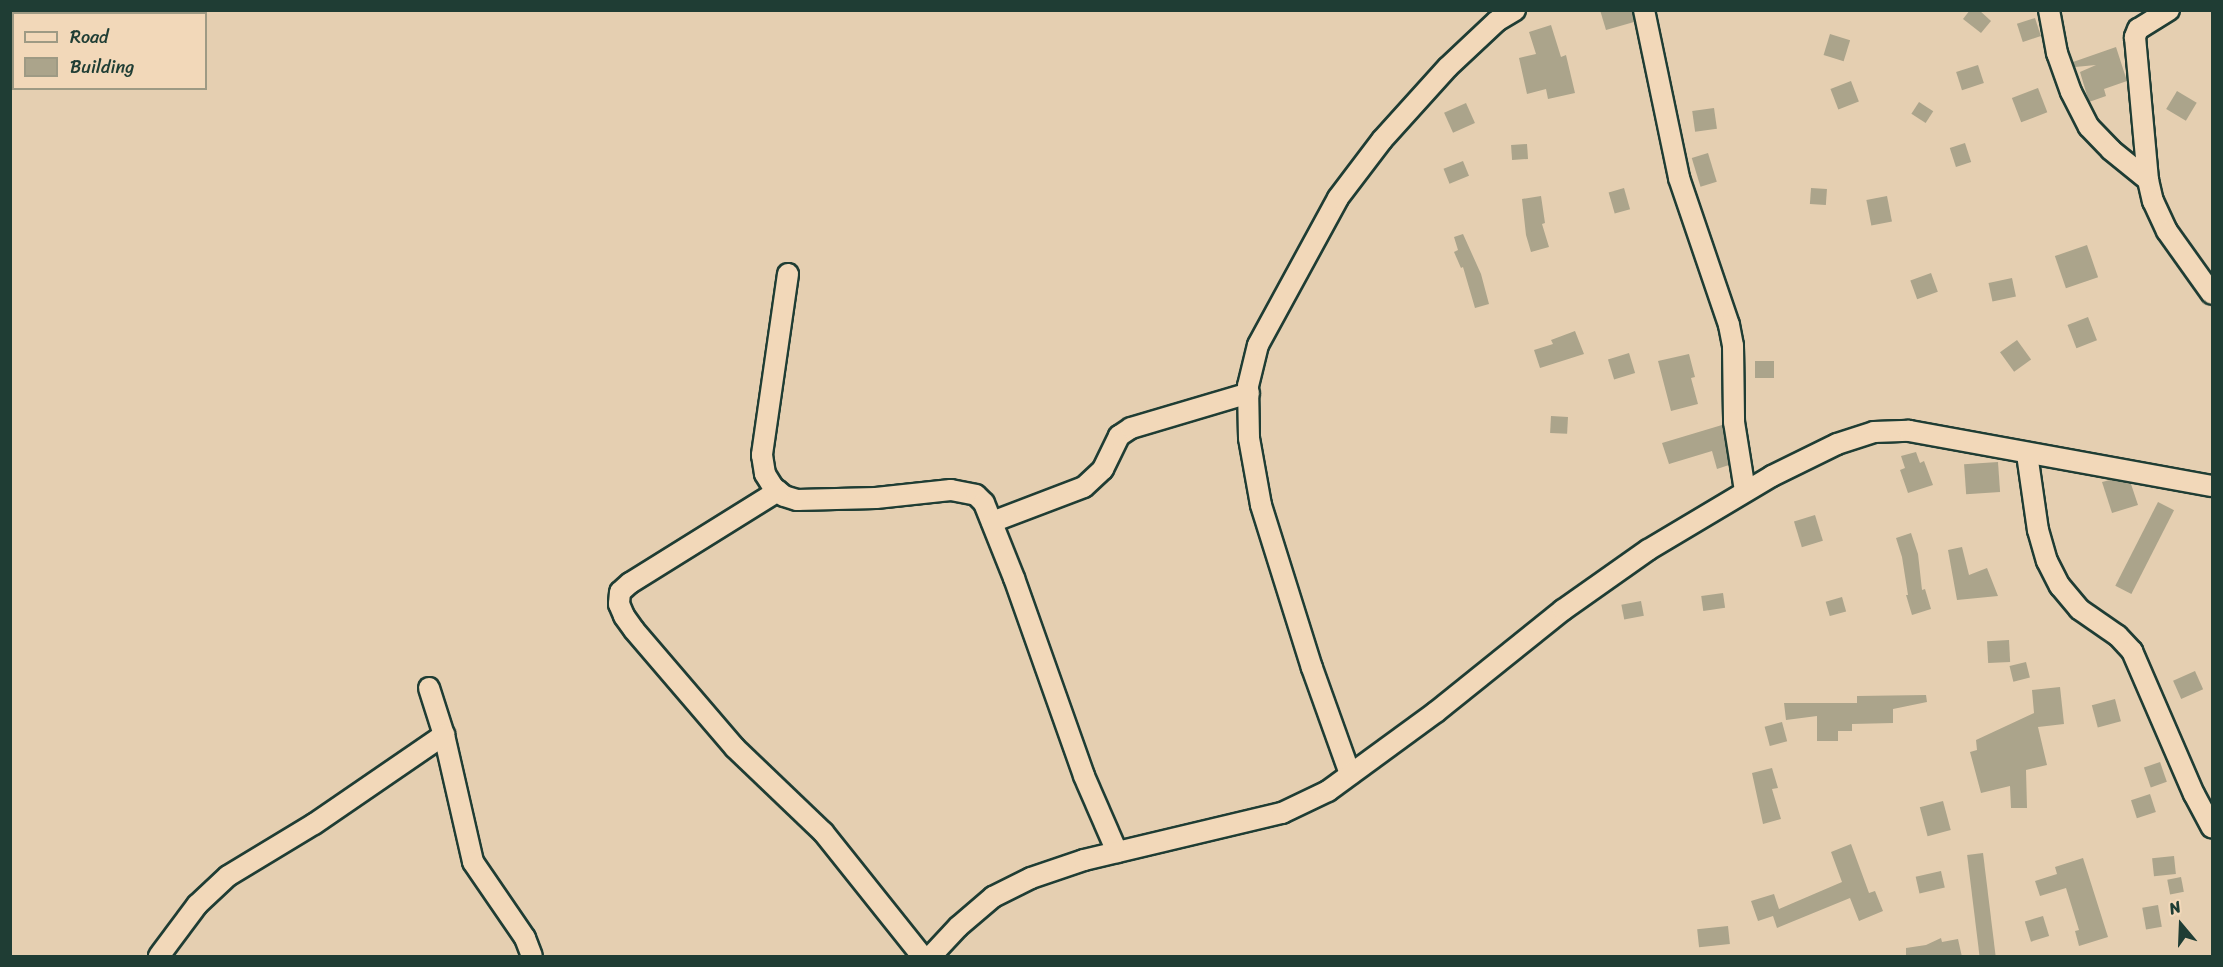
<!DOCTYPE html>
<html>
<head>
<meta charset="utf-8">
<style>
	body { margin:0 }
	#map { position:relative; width:2223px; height:967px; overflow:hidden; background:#e5cfb1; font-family:Sriracha,sans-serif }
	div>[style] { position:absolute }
	.building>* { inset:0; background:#aba48b; transform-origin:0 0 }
	.roads { filter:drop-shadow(2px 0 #1f3d34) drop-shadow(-2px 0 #1f3d34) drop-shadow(0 2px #1f3d34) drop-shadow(0 -2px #1f3d34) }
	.minor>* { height:20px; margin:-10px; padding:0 10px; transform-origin:10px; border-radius:10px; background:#f2d8b9 }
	span { translate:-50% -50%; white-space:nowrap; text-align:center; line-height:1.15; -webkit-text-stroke:4.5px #f2d8b9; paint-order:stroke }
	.frame { position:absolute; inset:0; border:12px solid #1f3d34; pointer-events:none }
	.legend { position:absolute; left:12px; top:12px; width:195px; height:78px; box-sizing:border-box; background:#f2d8b9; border:2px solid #9e9a84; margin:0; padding:8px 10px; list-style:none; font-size:18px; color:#1f3d34 }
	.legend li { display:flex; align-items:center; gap:12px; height:30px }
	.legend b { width:30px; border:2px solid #9e9a84 }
	.north { position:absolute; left:2151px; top:895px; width:60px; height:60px; -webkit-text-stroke:4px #f2d8b9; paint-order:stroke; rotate:341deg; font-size:16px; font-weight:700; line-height:24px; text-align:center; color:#1f3d34 }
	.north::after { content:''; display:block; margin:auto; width:21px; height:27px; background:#1f3d34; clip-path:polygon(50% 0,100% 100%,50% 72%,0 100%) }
</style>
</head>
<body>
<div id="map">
	<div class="building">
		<div style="clip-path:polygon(1600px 10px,1632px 10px,1634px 22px,1606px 30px)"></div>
		<div style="clip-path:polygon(1970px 10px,1979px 10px,1991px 21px,1981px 33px,1963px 19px)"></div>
		<div style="left:2035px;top:18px;width:19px;height:19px;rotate:72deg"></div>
		<div style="clip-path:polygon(1551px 25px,1561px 57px,1566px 55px,1575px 93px,1548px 99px,1546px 89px,1527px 94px,1519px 58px,1536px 54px,1529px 32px)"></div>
		<div style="left:1830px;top:34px;width:21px;height:22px;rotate:17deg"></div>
		<div style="clip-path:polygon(2116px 47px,2127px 81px,2104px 89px,2106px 96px,2089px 102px,2080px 72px,2096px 65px,2075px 67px,2073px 62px)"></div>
		<div style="left:1978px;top:65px;width:19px;height:23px;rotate:72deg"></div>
		<div style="left:1851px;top:81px;width:22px;height:22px;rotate:69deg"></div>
		<div style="left:2038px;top:88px;width:26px;height:28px;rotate:69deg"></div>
		<div style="left:2177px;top:91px;width:23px;height:21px;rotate:31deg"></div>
		<div style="left:1919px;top:102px;width:17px;height:14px;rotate:33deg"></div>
		<div style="left:1466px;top:103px;width:22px;height:24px;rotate:66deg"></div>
		<div style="left:1714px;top:108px;width:21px;height:22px;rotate:82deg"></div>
		<div style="left:1965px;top:143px;width:20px;height:16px;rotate:72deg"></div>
		<div style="left:1527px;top:144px;width:15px;height:16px;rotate:86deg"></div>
		<div style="left:1708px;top:153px;width:30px;height:17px;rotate:73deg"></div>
		<div style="left:1463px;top:161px;width:16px;height:21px;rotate:68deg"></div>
		<div style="left:1624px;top:188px;width:22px;height:16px;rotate:74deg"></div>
		<div style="left:1811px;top:188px;width:16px;height:16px;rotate:4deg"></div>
		<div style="clip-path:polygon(1541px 196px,1545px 223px,1542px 224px,1549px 247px,1531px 252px,1526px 235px,1522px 199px)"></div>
		<div style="left:1887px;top:196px;width:26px;height:21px;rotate:79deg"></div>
		<div style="clip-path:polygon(1463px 234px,1481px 274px,1489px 304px,1475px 308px,1463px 267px,1461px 268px,1454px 252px,1458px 250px,1454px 237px)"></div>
		<div style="left:2087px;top:245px;width:34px;height:34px;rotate:71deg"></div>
		<div style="left:1931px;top:273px;width:20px;height:22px;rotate:70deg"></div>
		<div style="left:2012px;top:278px;width:19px;height:24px;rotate:78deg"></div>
		<div style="left:2088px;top:317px;width:25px;height:22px;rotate:69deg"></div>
		<div style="clip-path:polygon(1575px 331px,1584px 354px,1540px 368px,1534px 350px,1553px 344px,1551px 340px)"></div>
		<div style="left:2017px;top:340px;width:24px;height:21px;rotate:54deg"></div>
		<div style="left:1629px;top:353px;width:21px;height:22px;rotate:73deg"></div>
		<div style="clip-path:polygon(1689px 354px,1695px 377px,1691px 378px,1698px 404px,1671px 411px,1658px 361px)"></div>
		<div style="left:1755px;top:361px;width:19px;height:17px"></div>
		<div style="left:1551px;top:416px;width:17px;height:17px;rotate:3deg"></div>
		<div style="clip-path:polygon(1722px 425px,1729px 465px,1717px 469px,1712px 451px,1669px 464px,1662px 443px)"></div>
		<div style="clip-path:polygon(1916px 452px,1920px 463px,1924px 461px,1933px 485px,1908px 493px,1900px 470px,1905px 468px,1901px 456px)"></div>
		<div style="left:1998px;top:462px;width:30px;height:34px;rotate:86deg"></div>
		<div style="clip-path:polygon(2110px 480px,2131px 484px,2138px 505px,2112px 513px,2102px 482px)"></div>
		<div style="left:2158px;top:502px;width:18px;height:94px;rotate:27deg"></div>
		<div style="left:1815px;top:515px;width:27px;height:22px;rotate:73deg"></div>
		<div style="clip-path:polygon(1911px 533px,1918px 554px,1922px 590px,1925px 589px,1931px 609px,1912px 615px,1906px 595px,1908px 595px,1902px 557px,1896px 538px)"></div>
		<div style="clip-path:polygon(1962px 547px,1969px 575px,1987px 568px,1998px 596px,1957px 600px,1948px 550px)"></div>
		<div style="left:1723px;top:593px;width:15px;height:22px;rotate:82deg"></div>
		<div style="left:1842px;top:597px;width:15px;height:17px;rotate:74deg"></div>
		<div style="left:1641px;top:601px;width:15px;height:20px;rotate:79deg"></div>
		<div style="left:2009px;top:640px;width:22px;height:22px;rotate:87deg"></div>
		<div style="left:2026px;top:662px;width:16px;height:17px;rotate:76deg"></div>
		<div style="left:2195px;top:671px;width:20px;height:24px;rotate:66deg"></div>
		<div style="clip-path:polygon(2060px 687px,2064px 724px,2038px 727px,2047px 765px,2026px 770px,2027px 808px,2011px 808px,2010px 786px,1981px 793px,1970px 752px,1977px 750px,1976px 740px,2034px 713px,2032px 690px)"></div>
		<div style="clip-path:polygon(1926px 695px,1927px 702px,1893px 709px,1893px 723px,1852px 724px,1852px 731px,1838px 731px,1838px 741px,1817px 741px,1817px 716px,1786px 720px,1784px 703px,1857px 703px,1857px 696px)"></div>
		<div style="left:2115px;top:699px;width:23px;height:24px;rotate:75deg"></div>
		<div style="left:1782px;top:722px;width:20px;height:18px;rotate:75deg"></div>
		<div style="left:2160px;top:762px;width:21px;height:17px;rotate:71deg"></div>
		<div style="clip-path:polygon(1772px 768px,1778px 788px,1772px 789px,1781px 819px,1763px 824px,1752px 773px)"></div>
		<div style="left:2150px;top:794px;width:19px;height:20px;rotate:72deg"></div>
		<div style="left:1943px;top:801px;width:30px;height:24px;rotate:75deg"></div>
		<div style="clip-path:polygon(1851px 844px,1869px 893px,1875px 891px,1883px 911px,1859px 921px,1850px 898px,1777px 928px,1773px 916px,1758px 921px,1751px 901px,1774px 894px,1779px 909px,1842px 882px,1831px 852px)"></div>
		<div style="left:1983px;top:853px;width:105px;height:16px;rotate:83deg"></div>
		<div style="left:2174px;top:856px;width:18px;height:22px;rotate:84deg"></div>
		<div style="clip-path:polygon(2083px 858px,2108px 937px,2079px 946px,2075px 931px,2079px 930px,2066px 888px,2040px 896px,2035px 881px,2057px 874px,2055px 867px)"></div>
		<div style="left:1941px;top:871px;width:17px;height:26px;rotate:77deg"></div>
		<div style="left:2181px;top:877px;width:15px;height:14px;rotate:79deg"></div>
		<div style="left:2158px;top:905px;width:22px;height:16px;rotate:80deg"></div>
		<div style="left:2043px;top:916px;width:21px;height:19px;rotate:73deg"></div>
		<div style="left:1728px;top:926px;width:18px;height:31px;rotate:84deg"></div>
		<div style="clip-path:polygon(1941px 938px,1942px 942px,1958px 939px,1962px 957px,1906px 957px,1906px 948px,1926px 945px)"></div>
	</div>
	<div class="roads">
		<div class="minor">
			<div style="left:1644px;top:10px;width:172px;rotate:78.2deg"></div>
			<div style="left:1679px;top:178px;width:155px;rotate:71.2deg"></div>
			<div style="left:1729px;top:325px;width:21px;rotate:79deg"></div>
			<div style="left:1733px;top:346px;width:76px;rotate:89.2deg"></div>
			<div style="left:1734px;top:422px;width:70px;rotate:80.9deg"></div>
			<div style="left:2049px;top:10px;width:44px;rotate:79.5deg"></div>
			<div style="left:2057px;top:53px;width:41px;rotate:70.3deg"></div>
			<div style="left:2071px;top:92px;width:39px;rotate:63deg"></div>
			<div style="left:2089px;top:127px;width:32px;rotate:46deg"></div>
			<div style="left:2111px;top:150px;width:48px;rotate:39deg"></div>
			<div style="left:2169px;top:10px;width:36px;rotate:148deg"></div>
			<div style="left:2138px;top:29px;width:9px;rotate:111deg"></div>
			<div style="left:2135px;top:37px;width:144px;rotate:84.8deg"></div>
			<div style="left:2148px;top:180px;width:22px;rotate:77deg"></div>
			<div style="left:2153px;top:201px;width:33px;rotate:65deg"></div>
			<div style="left:2167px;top:231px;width:77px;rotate:54.5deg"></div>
			<div style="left:788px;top:274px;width:183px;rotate:98.2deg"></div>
			<div style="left:762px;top:455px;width:19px;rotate:81deg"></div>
			<div style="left:765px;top:474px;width:15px;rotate:58deg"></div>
			<div style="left:773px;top:487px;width:14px;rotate:39deg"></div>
			<div style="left:784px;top:496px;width:14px;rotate:17deg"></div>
			<div style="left:797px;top:500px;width:79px;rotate:-1.5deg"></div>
			<div style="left:876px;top:498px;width:75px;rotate:-6.1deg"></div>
			<div style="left:951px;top:490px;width:25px;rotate:11deg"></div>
			<div style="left:976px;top:495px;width:11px;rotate:45deg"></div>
			<div style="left:984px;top:503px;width:81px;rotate:68.2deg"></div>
			<div style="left:1014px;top:578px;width:210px;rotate:70.5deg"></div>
			<div style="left:1084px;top:776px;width:83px;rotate:66.5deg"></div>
			<div style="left:2027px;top:454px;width:77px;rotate:81.8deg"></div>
			<div style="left:2038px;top:530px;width:32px;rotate:74deg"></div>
			<div style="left:2047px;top:561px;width:28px;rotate:63deg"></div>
			<div style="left:2060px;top:586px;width:30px;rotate:50deg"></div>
			<div style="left:2079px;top:609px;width:47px;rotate:34.7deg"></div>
			<div style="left:2118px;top:636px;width:21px;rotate:47deg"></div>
			<div style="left:2132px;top:651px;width:156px;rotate:66.6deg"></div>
			<div style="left:2194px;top:794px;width:38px;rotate:62deg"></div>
			<div style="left:778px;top:491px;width:174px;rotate:148.1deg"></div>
			<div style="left:630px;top:583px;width:13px;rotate:138deg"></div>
			<div style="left:620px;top:592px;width:12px;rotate:95deg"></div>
			<div style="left:619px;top:604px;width:13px;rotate:67deg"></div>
			<div style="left:624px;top:616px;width:17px;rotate:54deg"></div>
			<div style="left:634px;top:630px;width:155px;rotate:49.4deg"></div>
			<div style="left:735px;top:748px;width:122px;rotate:43.7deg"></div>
			<div style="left:823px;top:832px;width:159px;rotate:51.4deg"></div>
			<div style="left:992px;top:522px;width:98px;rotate:-20.8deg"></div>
			<div style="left:1084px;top:487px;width:26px;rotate:-43deg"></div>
			<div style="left:1103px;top:469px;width:37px;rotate:-64deg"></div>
			<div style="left:1119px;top:436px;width:14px;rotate:-34deg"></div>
			<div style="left:1131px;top:428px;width:123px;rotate:-16.5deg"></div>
			<div style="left:429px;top:688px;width:49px;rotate:72.3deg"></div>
			<div style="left:444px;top:735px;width:130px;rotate:77.1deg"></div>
			<div style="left:473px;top:862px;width:92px;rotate:55.6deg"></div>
			<div style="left:525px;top:938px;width:19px;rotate:69deg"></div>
			<div style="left:1350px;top:774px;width:113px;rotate:-109.7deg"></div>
			<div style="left:1312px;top:668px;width:171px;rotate:-107.4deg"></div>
			<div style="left:1261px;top:505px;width:68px;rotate:-100.2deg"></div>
			<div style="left:1249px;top:438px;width:52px;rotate:-91.1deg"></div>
			<div style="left:1248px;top:386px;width:42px;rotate:-76.3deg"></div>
			<div style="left:1258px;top:345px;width:167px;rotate:-61.4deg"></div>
			<div style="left:1338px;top:198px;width:73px;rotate:-52.8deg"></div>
			<div style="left:1382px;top:140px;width:98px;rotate:-47.9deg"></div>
			<div style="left:1448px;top:67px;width:67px;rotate:-43.2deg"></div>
			<div style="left:1497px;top:21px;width:21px;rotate:-31deg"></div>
			<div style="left:159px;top:956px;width:64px;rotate:-53.3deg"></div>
			<div style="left:197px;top:905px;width:42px;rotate:-43.1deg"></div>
			<div style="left:228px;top:876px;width:100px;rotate:-31.2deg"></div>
			<div style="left:314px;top:824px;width:158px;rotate:-34.4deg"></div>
			<div style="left:931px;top:956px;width:40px;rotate:-47deg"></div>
			<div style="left:958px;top:927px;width:46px;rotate:-40.6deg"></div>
			<div style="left:993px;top:897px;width:42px;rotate:-26.6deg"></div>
			<div style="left:1031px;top:878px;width:56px;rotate:-18.8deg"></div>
			<div style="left:1084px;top:860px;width:204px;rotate:-13.4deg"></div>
			<div style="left:1282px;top:813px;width:51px;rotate:-25.6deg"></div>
			<div style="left:1328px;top:791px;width:134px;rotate:-36.2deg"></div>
			<div style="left:1436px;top:712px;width:163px;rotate:-38.8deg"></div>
			<div style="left:1563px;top:610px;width:104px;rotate:-35.2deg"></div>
			<div style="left:1648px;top:550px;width:144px;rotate:-30.8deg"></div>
			<div style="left:1772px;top:476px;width:72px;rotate:-26.2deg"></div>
			<div style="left:1837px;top:444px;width:39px;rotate:-18deg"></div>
			<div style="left:1874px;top:432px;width:35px;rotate:-2deg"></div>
			<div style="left:1909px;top:431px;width:308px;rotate:10.3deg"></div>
		</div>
	</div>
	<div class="frame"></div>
	<ul class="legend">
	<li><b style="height:8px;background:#f2d8b9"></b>Road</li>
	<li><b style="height:16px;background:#aba48b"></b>Building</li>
	</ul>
	<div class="north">N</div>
</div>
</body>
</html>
